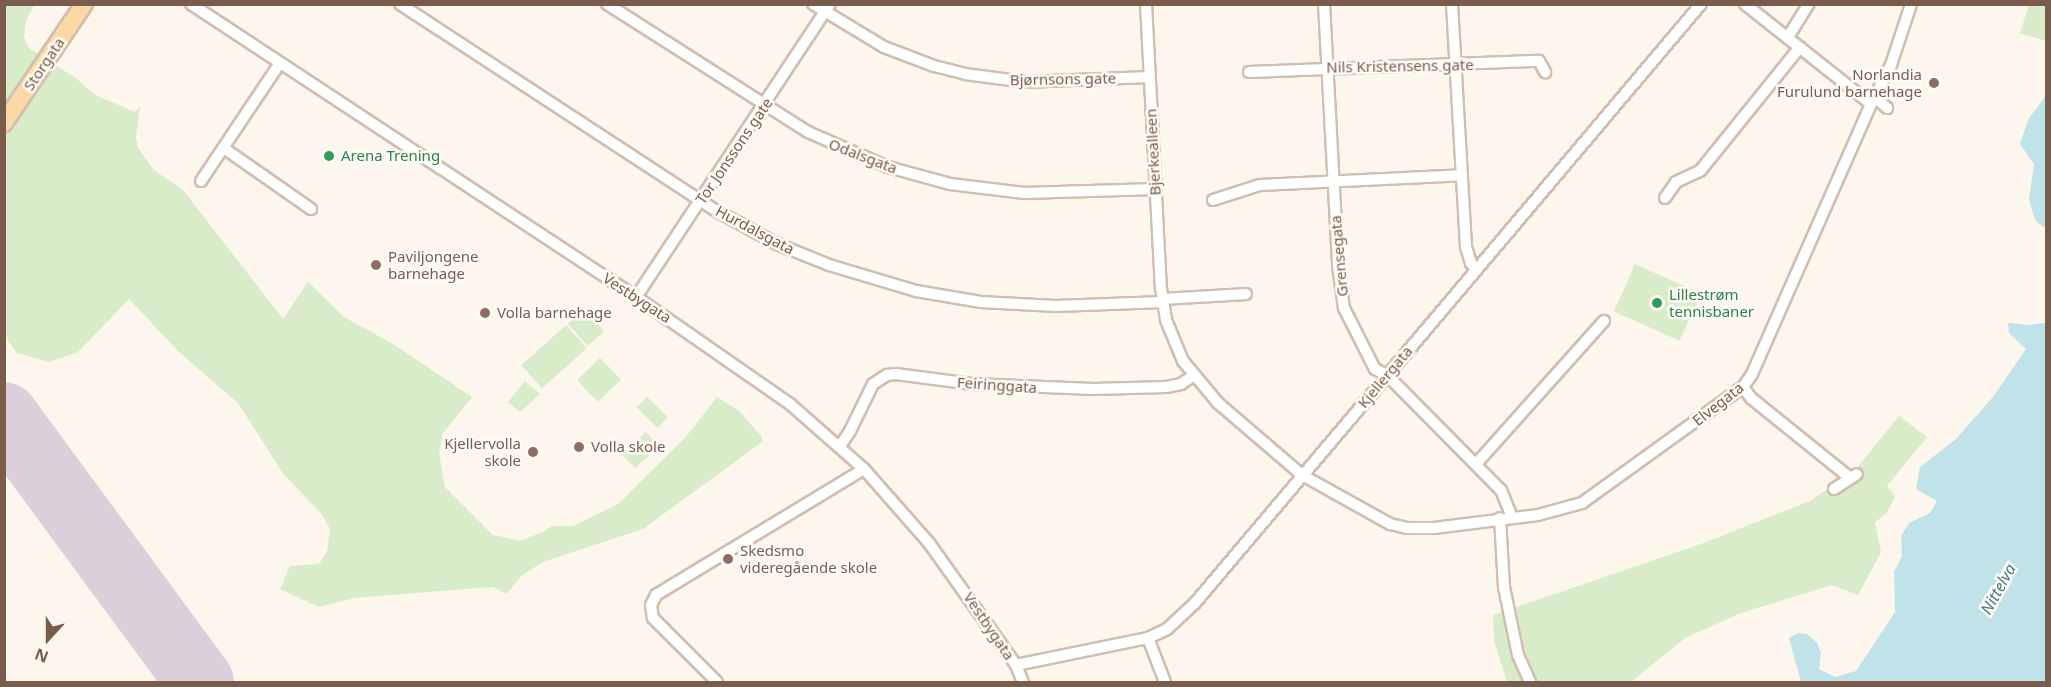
<!DOCTYPE html>
<html>
<head>
<meta charset="utf-8">
<style>
	body { margin:0 }
	#map { position:relative; width:2051px; height:687px; overflow:hidden; background:#fdf6ec; font-family:"Noto Sans",sans-serif }
	div>[style] { position:absolute }
	.green>* { inset:0; background:#d8ecc9; transform-origin:0 0 }
	.water>* { inset:0; background:#bfe3e8 }
	.runway>* { height:68px; margin:-34px; padding:0 34px; transform-origin:34px; border-radius:34px; background:#dbcfda }
	.roads { filter:drop-shadow(2px 0 #d1beb0) drop-shadow(-2px 0 #d1beb0) drop-shadow(0 2px #d1beb0) drop-shadow(0 -2px #d1beb0) }
	.street>* { height:10px; margin:-5px; padding:0 5px; transform-origin:5px; border-radius:5px; background:#fff }
	.primary>* { height:16px; margin:-8px; padding:0 8px; transform-origin:8px; border-radius:8px; background:#fbd9a5 }
	.dots>* { width:16px; height:16px; translate:-50% -50%; box-sizing:border-box; border:3px solid #fffaf3; border-radius:50% }
	span { translate:-50% -50%; white-space:nowrap; text-align:center; line-height:1.15; -webkit-text-stroke:5px #fffaf3; paint-order:stroke }
	.street-label { font-size:15px; color:#7a5c4d }
	.education-label { font-size:15px; color:#785e54 }
	.right { translate:-100% -50%; text-align:right }
	.left { translate:0 -50%; text-align:left }
	.leisure-label { font-size:15px; color:#27864d }
	.water-label { font-size:16px; color:#437c86; font-style:italic }
	.frame { position:absolute; inset:0; border:6px solid #7a5c4d; pointer-events:none }
	.north { position:absolute; left:18px; top:609px; width:60px; height:60px; -webkit-text-stroke:4px #fffaf3; paint-order:stroke; rotate:201deg; font-size:16px; font-weight:700; line-height:24px; text-align:center; color:#7a5c4d }
	.north::after { content:''; display:block; margin:auto; width:21px; height:27px; background:#7a5c4d; clip-path:polygon(50% 0,100% 100%,50% 72%,0 100%) }
</style>
</head>
<body>
<div id="map">
	<div class="green">
		<div style="clip-path:polygon(4px 5px,34px 5px,26px 21px,24px 37px,29px 48px,77px 79px,95px 95px,135px 112px,140px 106px,136px 137px,138px 148px,154px 170px,183px 190px,283px 319px,308px 282px,344px 317px,393px 344px,472px 397px,443px 433px,439px 453px,445px 487px,493px 535px,520px 541px,543px 532px,551px 526px,573px 526px,618px 504px,685px 438px,717px 397px,739px 411px,762px 437px,762px 442px,643px 529px,543px 562px,521px 576px,507px 594px,493px 587px,479px 588px,353px 598px,319px 607px,280px 589px,290px 566px,319px 564px,327px 552px,330px 529px,321px 513px,284px 475px,238px 403px,180px 353px,129px 299px,78px 352px,49px 362px,17px 353px,5px 336px)"></div>
		<div style="clip-path:polygon(2029px 5px,2046px 5px,2046px 41px,2020px 33px)"></div>
		<div style="left:1635px;top:264px;width:72px;height:52px;rotate:24deg"></div>
		<div style="left:584px;top:309px;width:30px;height:22px;rotate:48deg"></div>
		<div style="left:566px;top:325px;width:31px;height:60px;rotate:48deg"></div>
		<div style="left:600px;top:358px;width:30px;height:32px;rotate:46deg"></div>
		<div style="clip-path:polygon(525px 381px,540px 394px,520px 412px,508px 402px)"></div>
		<div style="left:647px;top:397px;width:29px;height:15px;rotate:44deg"></div>
		<div style="clip-path:polygon(1899px 416px,1927px 437px,1887px 486px,1895px 497px,1886px 514px,1875px 522px,1881px 552px,1858px 595px,1832px 585px,1741px 613px,1685px 638px,1631px 682px,1507px 682px,1494px 640px,1493px 615px,1701px 544px,1810px 501px,1857px 468px)"></div>
		<div style="left:646px;top:432px;width:19px;height:33px;rotate:47deg"></div>
	</div>
	<div class="water">
		<div style="clip-path:polygon(2046px 95px,2046px 226px,2043px 227px,2035px 220px,2029px 199px,2034px 164px,2020px 144px,2028px 120px)"></div>
		<div style="clip-path:polygon(2008px 323px,2028px 325px,2046px 323px,2046px 682px,1801px 682px,1789px 638px,1798px 633px,1807px 634px,1817px 643px,1821px 653px,1819px 669px,1835px 677px,1856px 671px,1895px 612px,1894px 572px,1902px 556px,1901px 536px,1909px 523px,1930px 513px,1937px 501px,1916px 489px,1920px 467px,1956px 439px,1993px 397px,2026px 349px,2009px 333px)"></div>
	</div>
	<div class="runway">
		<div style="left:4px;top:416px;width:330px;rotate:53.6deg"></div>
	</div>
	<div class="roads">
		<div class="street">
			<div style="left:191px;top:4px;width:533px;rotate:33.36deg"></div>
			<div style="left:636px;top:297px;width:188px;rotate:34.8deg"></div>
			<div style="left:790px;top:404px;width:98px;rotate:41.3deg"></div>
			<div style="left:864px;top:469px;width:98px;rotate:48.7deg"></div>
			<div style="left:929px;top:543px;width:150px;rotate:54.5deg"></div>
			<div style="left:1016px;top:665px;width:18px;rotate:68deg"></div>
			<div style="left:400px;top:4px;width:376px;rotate:33.2deg"></div>
			<div style="left:715px;top:210px;width:71px;rotate:28.7deg"></div>
			<div style="left:777px;top:244px;width:56px;rotate:22deg"></div>
			<div style="left:829px;top:265px;width:91px;rotate:16.6deg"></div>
			<div style="left:916px;top:291px;width:66px;rotate:9.6deg"></div>
			<div style="left:981px;top:302px;width:75px;rotate:3.1deg"></div>
			<div style="left:1056px;top:306px;width:107px;rotate:-2.1deg"></div>
			<div style="left:607px;top:4px;width:238px;rotate:32.5deg"></div>
			<div style="left:808px;top:132px;width:87px;rotate:23.6deg"></div>
			<div style="left:888px;top:167px;width:64px;rotate:15.3deg"></div>
			<div style="left:950px;top:184px;width:75px;rotate:6.9deg"></div>
			<div style="left:1024px;top:193px;width:131px;rotate:-1.7deg"></div>
			<div style="left:813px;top:4px;width:83px;rotate:31.2deg"></div>
			<div style="left:884px;top:47px;width:53px;rotate:20.8deg"></div>
			<div style="left:934px;top:66px;width:32px;rotate:14deg"></div>
			<div style="left:965px;top:74px;width:61px;rotate:7.6deg"></div>
			<div style="left:1025px;top:82px;width:124px;rotate:-2.3deg"></div>
			<div style="left:1146px;top:4px;width:284px;rotate:87deg"></div>
			<div style="left:1161px;top:288px;width:32px;rotate:81deg"></div>
			<div style="left:1166px;top:320px;width:44px;rotate:67.5deg"></div>
			<div style="left:1183px;top:361px;width:55px;rotate:50.2deg"></div>
			<div style="left:1218px;top:403px;width:111px;rotate:40.6deg"></div>
			<div style="left:1302px;top:475px;width:101px;rotate:29.1deg"></div>
			<div style="left:1390px;top:524px;width:17px;rotate:13deg"></div>
			<div style="left:1407px;top:528px;width:27px"></div>
			<div style="left:1434px;top:528px;width:105px;rotate:-7.1deg"></div>
			<div style="left:1538px;top:515px;width:46px;rotate:-15.3deg"></div>
			<div style="left:1582px;top:503px;width:198px;rotate:-35.8deg"></div>
			<div style="left:1743px;top:387px;width:16px;rotate:-55deg"></div>
			<div style="left:1752px;top:374px;width:295px;rotate:-66.2deg"></div>
			<div style="left:1871px;top:104px;width:161px;rotate:-141.6deg"></div>
			<div style="left:1324px;top:4px;width:262px;rotate:86.9deg"></div>
			<div style="left:1338px;top:266px;width:42px;rotate:81.9deg"></div>
			<div style="left:1344px;top:308px;width:68px;rotate:63.1deg"></div>
			<div style="left:1375px;top:369px;width:13px;rotate:27deg"></div>
			<div style="left:1387px;top:375px;width:162px;rotate:45.3deg"></div>
			<div style="left:1501px;top:490px;width:29px;rotate:68deg"></div>
			<div style="left:1452px;top:4px;width:243px;rotate:86.7deg"></div>
			<div style="left:1466px;top:247px;width:17px;rotate:73deg"></div>
			<div style="left:1471px;top:263px;width:9px;rotate:54deg"></div>
			<div style="left:1788px;top:37px;width:39px;rotate:-58deg"></div>
			<div style="left:1249px;top:72px;width:290px;rotate:-2.2deg"></div>
			<div style="left:1539px;top:61px;width:13px;rotate:61deg"></div>
			<div style="left:1876px;top:98px;width:15px;rotate:42deg"></div>
			<div style="left:1871px;top:104px;width:44px;rotate:-62.9deg"></div>
			<div style="left:1891px;top:65px;width:64px;rotate:-71.8deg"></div>
			<div style="left:225px;top:149px;width:105px;rotate:34.9deg"></div>
			<div style="left:201px;top:181px;width:142px;rotate:-56.2deg"></div>
			<div style="left:1665px;top:198px;width:19px;rotate:-55deg"></div>
			<div style="left:1676px;top:182px;width:26px;rotate:-25deg"></div>
			<div style="left:1700px;top:171px;width:159px;rotate:-51.1deg"></div>
			<div style="left:1213px;top:200px;width:49px;rotate:-17.7deg"></div>
			<div style="left:1260px;top:185px;width:202px;rotate:-2.8deg"></div>
			<div style="left:636px;top:297px;width:351px;rotate:-56.5deg"></div>
			<div style="left:1163px;top:299px;width:83px;rotate:-3.4deg"></div>
			<div style="left:1743px;top:387px;width:14px;rotate:54deg"></div>
			<div style="left:1751px;top:398px;width:127px;rotate:38.9deg"></div>
			<div style="left:840px;top:446px;width:18px;rotate:-56deg"></div>
			<div style="left:850px;top:431px;width:52px;rotate:-63.9deg"></div>
			<div style="left:873px;top:384px;width:17px;rotate:-33deg"></div>
			<div style="left:887px;top:375px;width:9px;rotate:-6deg"></div>
			<div style="left:896px;top:374px;width:77px;rotate:7.5deg"></div>
			<div style="left:972px;top:384px;width:121px;rotate:2.4deg"></div>
			<div style="left:1093px;top:389px;width:73px;rotate:-1.6deg"></div>
			<div style="left:1166px;top:387px;width:15px;rotate:-11deg"></div>
			<div style="left:1181px;top:384px;width:14px;rotate:-34deg"></div>
			<div style="left:1476px;top:464px;width:192px;rotate:-48.2deg"></div>
			<div style="left:1834px;top:489px;width:27px;rotate:-33deg"></div>
			<div style="left:1500px;top:518px;width:69px;rotate:86.7deg"></div>
			<div style="left:1504px;top:587px;width:69px;rotate:78.4deg"></div>
			<div style="left:1518px;top:655px;width:30px;rotate:66deg"></div>
			<div style="left:1148px;top:638px;width:47px;rotate:68.9deg"></div>
			<div style="left:1016px;top:665px;width:135px;rotate:-11.6deg"></div>
			<div style="left:1148px;top:638px;width:21px;rotate:-25deg"></div>
			<div style="left:1167px;top:629px;width:38px;rotate:-43deg"></div>
			<div style="left:1195px;top:603px;width:784px;rotate:-49.81deg"></div>
			<div style="left:717px;top:682px;width:91px;rotate:-135deg"></div>
			<div style="left:653px;top:618px;width:13px;rotate:-99deg"></div>
			<div style="left:651px;top:605px;width:11px;rotate:-63deg"></div>
			<div style="left:656px;top:595px;width:243px;rotate:-31.2deg"></div>
		</div>
		<div class="primary">
			<div style="left:4px;top:123px;width:143px;rotate:-56.1deg"></div>
		</div>
	</div>
	<div class="dots">
		<div style="left:1934px;top:83px;background:#8d6e63"></div>
		<div style="left:329px;top:156px;background:#2e9e5b"></div>
		<div style="left:376px;top:265px;background:#8d6e63"></div>
		<div style="left:1657px;top:303px;background:#2e9e5b"></div>
		<div style="left:485px;top:313px;background:#8d6e63"></div>
		<div style="left:579px;top:447px;background:#8d6e63"></div>
		<div style="left:533px;top:452px;background:#8d6e63"></div>
		<div style="left:728px;top:559px;background:#8d6e63"></div>
	</div>
	<div class="street-label">
		<span style="left:44px;top:64px;rotate:-56deg">Storgata</span>
		<span style="left:1400px;top:66px;rotate:-1deg">Nils Kristensens gate</span>
		<span style="left:1063px;top:79px;rotate:-1deg">Bjørnsons gate</span>
		<span style="left:734px;top:151px;rotate:-56deg">Tor Jonssons gate</span>
		<span style="left:1153px;top:152px;rotate:-93deg">Bjerkealleen</span>
		<span style="left:863px;top:156px;rotate:21deg">Odalsgata</span>
		<span style="left:755px;top:230px;rotate:28deg">Hurdalsgata</span>
		<span style="left:1339px;top:256px;rotate:-95deg">Grensegata</span>
		<span style="left:637px;top:298px;rotate:33deg">Vestbygata</span>
		<span style="left:1385px;top:377px;rotate:-50deg">Kjellergata</span>
		<span style="left:997px;top:385px;rotate:4deg">Feiringgata</span>
		<span style="left:1718px;top:404px;rotate:-38deg">Elvegata</span>
		<span style="left:989px;top:626px;rotate:56deg">Vestbygata</span>
	</div>
	<div class="education-label">
		<span class="right" style="left:1922px;top:83px">Norlandia<br>Furulund barnehage</span>
		<span class="left" style="left:388px;top:265px">Paviljongene<br>barnehage</span>
		<span class="left" style="left:497px;top:313px">Volla barnehage</span>
		<span class="right" style="left:521px;top:452px">Kjellervolla<br>skole</span>
		<span class="left" style="left:591px;top:447px">Volla skole</span>
		<span class="left" style="left:740px;top:559px">Skedsmo<br>videregående skole</span>
	</div>
	<div class="leisure-label">
		<span class="left" style="left:341px;top:156px">Arena Trening</span>
		<span class="left" style="left:1669px;top:303px">Lillestrøm<br>tennisbaner</span>
	</div>
	<div class="water-label">
		<span style="left:1998px;top:589px;rotate:-61deg">Nittelva</span>
	</div>
	<div class="frame"></div>
	<div class="north">N</div>
</div>
</body>
</html>
